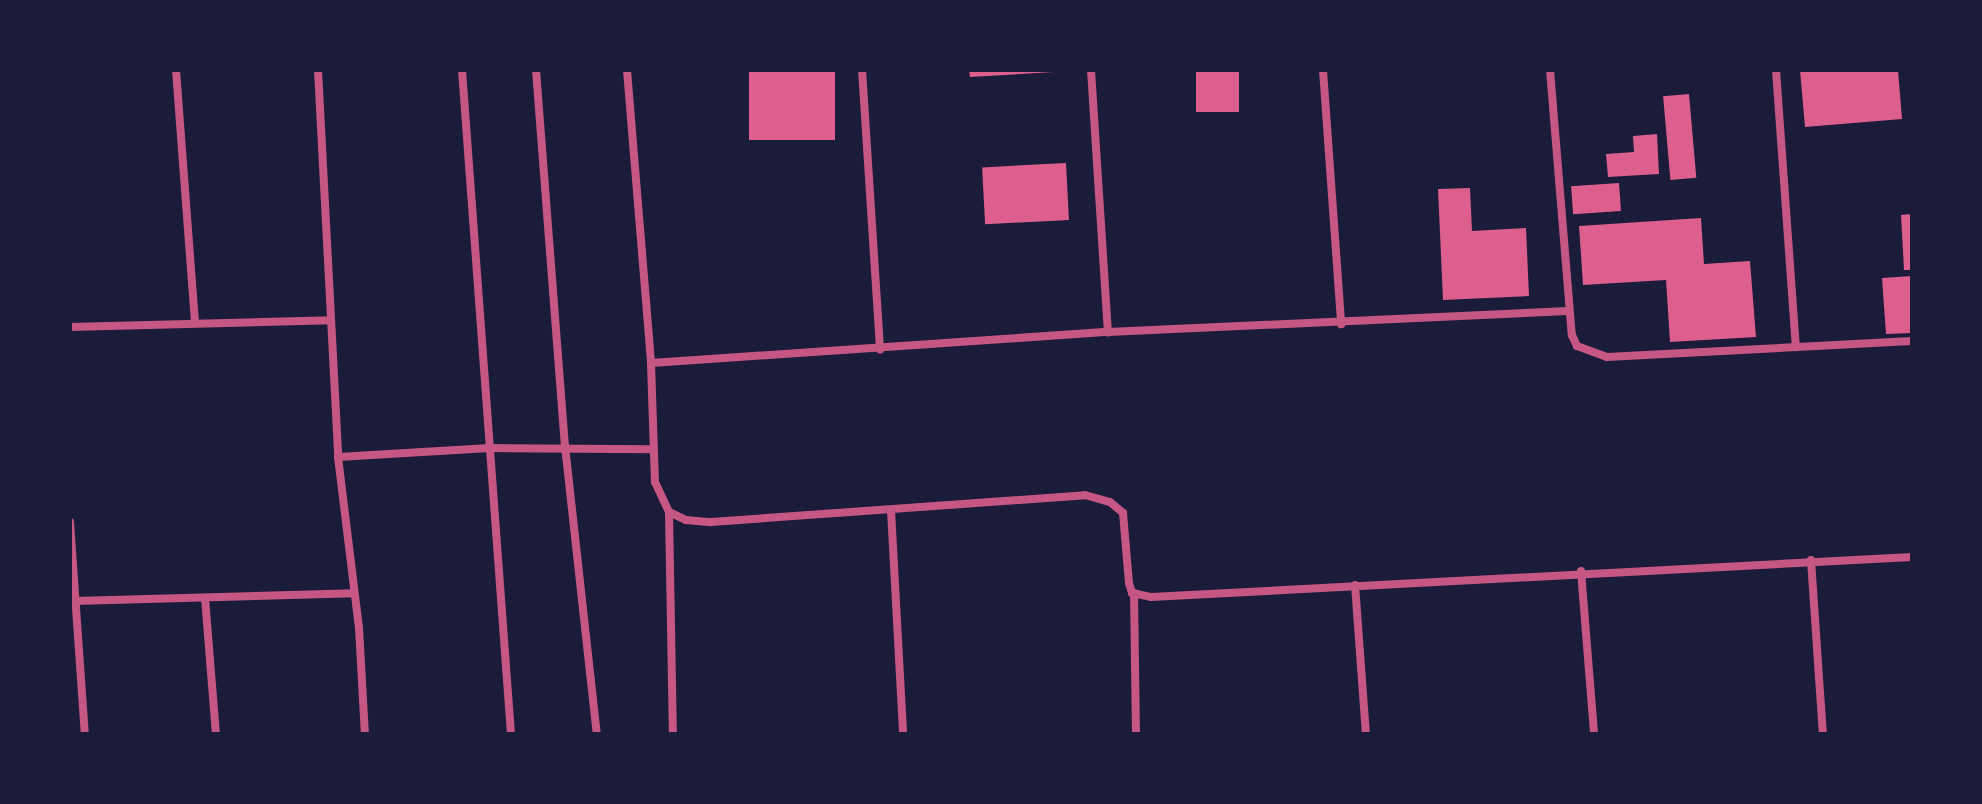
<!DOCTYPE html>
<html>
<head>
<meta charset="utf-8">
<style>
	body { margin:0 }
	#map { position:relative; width:1982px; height:804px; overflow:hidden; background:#1b1b3a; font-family:Overpass,sans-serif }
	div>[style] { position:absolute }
	.building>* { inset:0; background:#dd5f8e; transform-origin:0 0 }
	.minor>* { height:8px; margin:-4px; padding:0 4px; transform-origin:4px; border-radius:4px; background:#c65784 }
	span { translate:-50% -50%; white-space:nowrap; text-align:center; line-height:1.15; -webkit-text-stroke:6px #1b1b3a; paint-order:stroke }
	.frame { position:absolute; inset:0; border:72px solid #1b1b3a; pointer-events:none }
</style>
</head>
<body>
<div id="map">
	<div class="building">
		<div style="left:749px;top:70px;width:86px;height:70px"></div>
		<div style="clip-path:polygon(969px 70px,1054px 70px,1054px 72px,970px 77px)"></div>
		<div style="left:1196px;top:70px;width:43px;height:42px"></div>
		<div style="clip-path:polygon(1800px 70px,1898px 70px,1902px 119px,1805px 127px)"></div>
		<div style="left:1689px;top:94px;width:84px;height:26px;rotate:85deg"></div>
		<div style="clip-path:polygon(1657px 134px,1659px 174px,1608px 177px,1606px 154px,1634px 152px,1633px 136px)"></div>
		<div style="left:1066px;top:163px;width:57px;height:84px;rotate:87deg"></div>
		<div style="left:1619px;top:183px;width:28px;height:48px;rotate:86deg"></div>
		<div style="clip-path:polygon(1470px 188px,1472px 231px,1526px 228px,1529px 296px,1443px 300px,1438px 189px)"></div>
		<div style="clip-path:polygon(1912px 214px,1912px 270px,1904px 270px,1901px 215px)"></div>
		<div style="clip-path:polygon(1701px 218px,1704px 264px,1750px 261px,1756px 337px,1670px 342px,1666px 280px,1583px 285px,1579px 226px)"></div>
		<div style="clip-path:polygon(1912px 276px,1912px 333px,1886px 334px,1882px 278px)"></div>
	</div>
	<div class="minor">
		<div style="left:176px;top:70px;width:254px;rotate:85.7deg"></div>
		<div style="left:318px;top:70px;width:388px;rotate:87deg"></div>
		<div style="left:338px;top:457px;width:172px;rotate:83deg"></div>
		<div style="left:359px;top:628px;width:106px;rotate:86.8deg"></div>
		<div style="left:462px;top:70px;width:666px;rotate:85.78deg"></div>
		<div style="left:536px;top:70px;width:377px;rotate:85.6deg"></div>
		<div style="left:565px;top:446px;width:290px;rotate:83.7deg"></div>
		<div style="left:627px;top:70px;width:294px;rotate:85.3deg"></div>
		<div style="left:651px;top:363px;width:119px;rotate:88.1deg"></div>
		<div style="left:655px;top:482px;width:33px;rotate:65deg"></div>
		<div style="left:669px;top:512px;width:19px;rotate:25deg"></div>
		<div style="left:686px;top:520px;width:25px;rotate:5deg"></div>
		<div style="left:711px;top:522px;width:375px;rotate:-4.1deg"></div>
		<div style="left:1085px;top:495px;width:26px;rotate:16deg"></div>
		<div style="left:1110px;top:502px;width:17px;rotate:40deg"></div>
		<div style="left:1123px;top:513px;width:70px;rotate:85.1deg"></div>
		<div style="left:1129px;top:583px;width:10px;rotate:73deg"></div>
		<div style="left:1132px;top:593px;width:19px;rotate:12deg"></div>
		<div style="left:1151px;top:597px;width:762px;rotate:-3.01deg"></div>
		<div style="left:862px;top:70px;width:280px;rotate:86.3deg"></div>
		<div style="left:1091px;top:70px;width:263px;rotate:86.3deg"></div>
		<div style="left:1323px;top:70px;width:255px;rotate:85.9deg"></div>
		<div style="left:1550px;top:70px;width:266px;rotate:85.3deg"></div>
		<div style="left:1572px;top:335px;width:12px;rotate:66deg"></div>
		<div style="left:1577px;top:346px;width:32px;rotate:20deg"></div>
		<div style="left:1607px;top:357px;width:305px;rotate:-3deg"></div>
		<div style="left:1776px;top:70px;width:278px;rotate:85.9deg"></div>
		<div style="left:70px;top:327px;width:261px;rotate:-1.5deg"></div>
		<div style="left:651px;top:363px;width:458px;rotate:-3.9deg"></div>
		<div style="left:1108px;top:332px;width:461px;rotate:-2.6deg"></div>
		<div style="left:338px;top:457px;width:152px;rotate:-3.4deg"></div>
		<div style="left:490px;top:448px;width:162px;rotate:0.4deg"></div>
		<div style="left:891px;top:510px;width:224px;rotate:86.9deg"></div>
		<div style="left:669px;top:512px;width:222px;rotate:89deg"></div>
		<div style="left:70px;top:522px;width:213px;rotate:86deg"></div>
		<div style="left:1811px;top:560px;width:174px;rotate:86.1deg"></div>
		<div style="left:1581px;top:571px;width:164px;rotate:85.4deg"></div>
		<div style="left:1355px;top:585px;width:149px;rotate:85.8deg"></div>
		<div style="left:1134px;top:593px;width:141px;rotate:89.2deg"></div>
		<div style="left:205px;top:598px;width:136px;rotate:85.4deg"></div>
		<div style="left:74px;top:601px;width:280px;rotate:-1.6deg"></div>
	</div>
	<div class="frame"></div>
</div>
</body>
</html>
